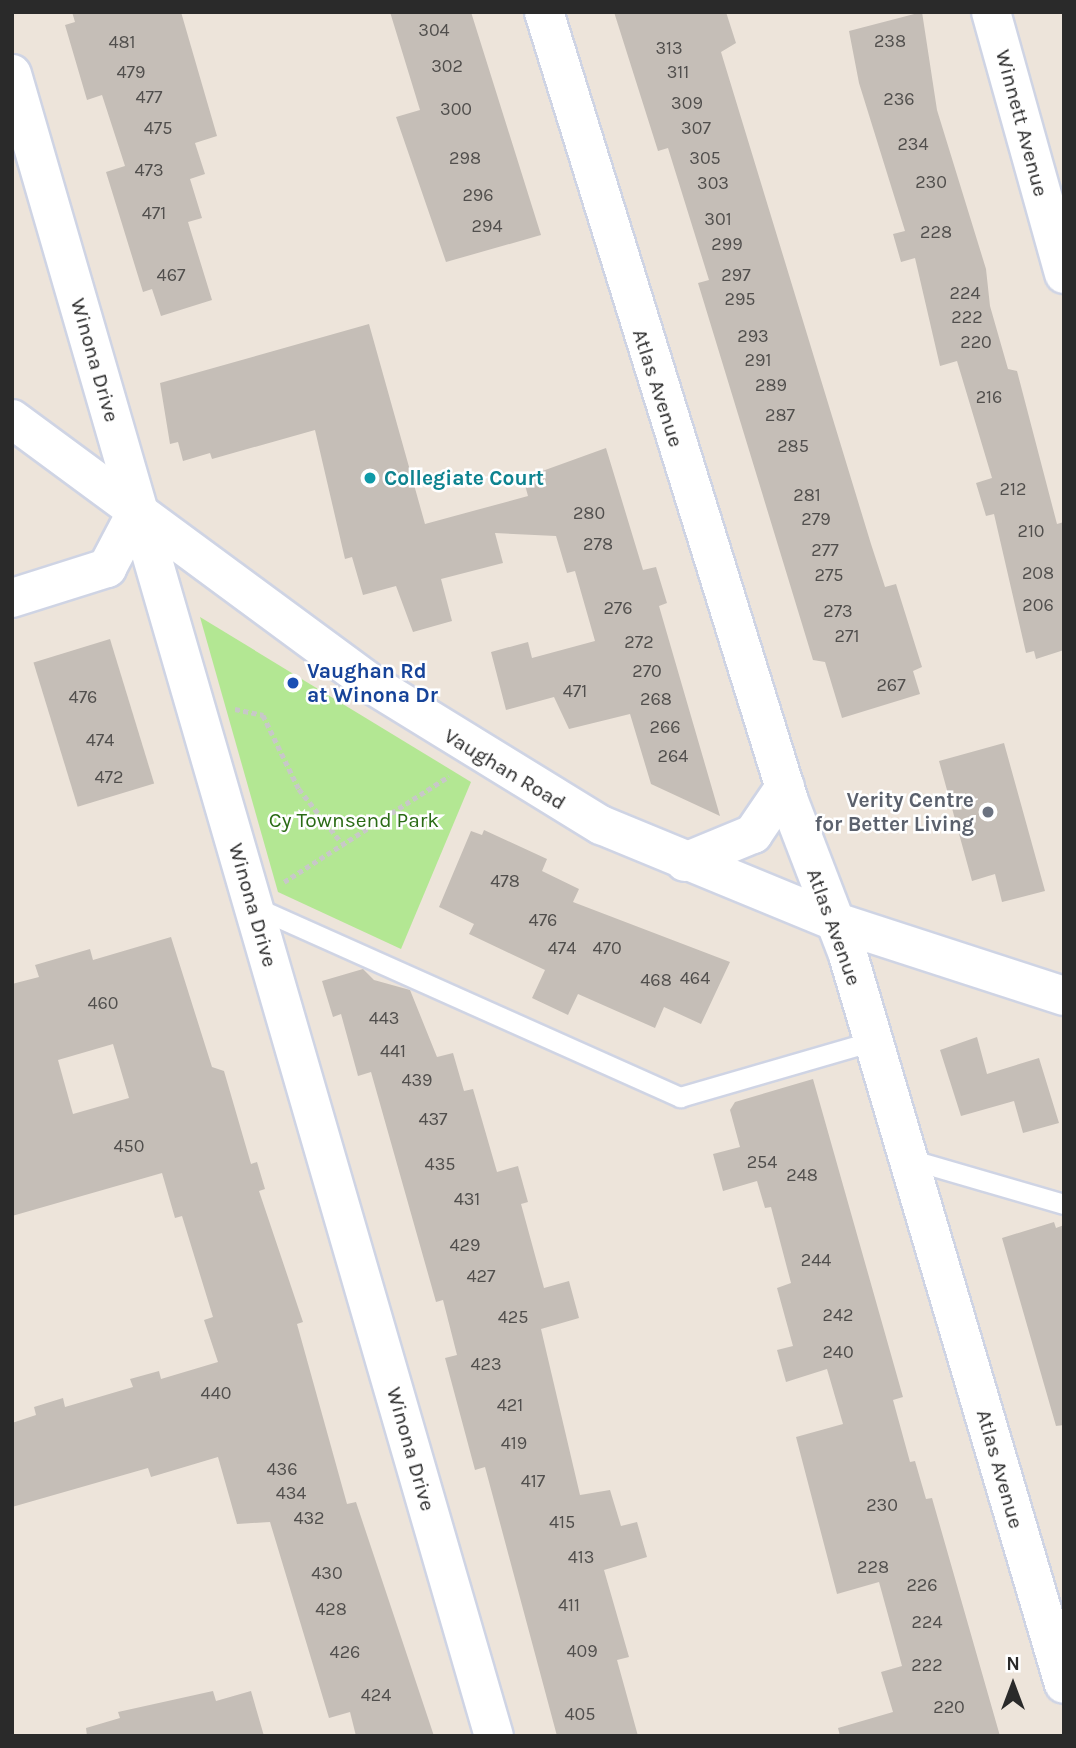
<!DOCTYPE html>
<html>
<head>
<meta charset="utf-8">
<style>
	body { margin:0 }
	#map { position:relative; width:1076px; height:1748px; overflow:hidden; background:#ede4da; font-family:Karla,sans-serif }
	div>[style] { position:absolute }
	.green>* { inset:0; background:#b3e793 }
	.building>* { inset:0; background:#c5beb7; transform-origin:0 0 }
	.path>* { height:4.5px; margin-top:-2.25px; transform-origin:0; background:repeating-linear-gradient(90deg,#c8c8c8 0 5px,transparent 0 8.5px) }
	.roads { filter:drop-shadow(2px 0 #cfd4e4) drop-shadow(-2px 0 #cfd4e4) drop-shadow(0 2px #cfd4e4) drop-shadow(0 -2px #cfd4e4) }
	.lane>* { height:19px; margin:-9.5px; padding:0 9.5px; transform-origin:9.5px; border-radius:9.5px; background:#fff }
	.street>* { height:38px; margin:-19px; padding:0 19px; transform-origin:19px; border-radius:19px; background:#fff }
	.secondary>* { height:38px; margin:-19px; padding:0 19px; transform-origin:19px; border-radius:19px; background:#fff }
	.dots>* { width:19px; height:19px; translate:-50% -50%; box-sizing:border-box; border:4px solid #fff; border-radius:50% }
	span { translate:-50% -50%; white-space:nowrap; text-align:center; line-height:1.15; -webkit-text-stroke:5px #fff; paint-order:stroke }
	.number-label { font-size:18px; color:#514f4d }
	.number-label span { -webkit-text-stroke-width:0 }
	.street-label { font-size:21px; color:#2a2a2a }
	.culture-label { font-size:21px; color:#0d838f; font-weight:700 }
	.left { translate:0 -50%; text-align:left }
	.transit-label { font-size:21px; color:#164399; font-weight:700 }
	.worship-label { font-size:21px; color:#5b616d; font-weight:700 }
	.right { translate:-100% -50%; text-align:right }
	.park-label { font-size:21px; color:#2a6b15 }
	.frame { position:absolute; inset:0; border:14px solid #2a2a2a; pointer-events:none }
	.north { position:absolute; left:978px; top:1650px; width:70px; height:70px; -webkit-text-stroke:5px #fff; paint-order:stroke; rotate:0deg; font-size:19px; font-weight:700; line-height:28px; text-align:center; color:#2a2a2a }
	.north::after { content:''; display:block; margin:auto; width:24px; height:32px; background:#2a2a2a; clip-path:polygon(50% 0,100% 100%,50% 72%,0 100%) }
</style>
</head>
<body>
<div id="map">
	<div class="green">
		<div style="clip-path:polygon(200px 617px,471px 782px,401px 949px,278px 892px)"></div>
	</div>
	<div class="building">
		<div style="clip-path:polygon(72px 12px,181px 12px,217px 136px,195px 143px,205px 174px,190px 179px,202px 218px,188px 222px,212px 300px,161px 316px,152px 289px,143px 292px,106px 172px,125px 166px,102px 95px,87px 100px,65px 25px,75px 22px)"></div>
		<div style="clip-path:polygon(390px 12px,471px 12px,541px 235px,446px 262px,396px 117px,420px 110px)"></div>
		<div style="clip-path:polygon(614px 12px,726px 12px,736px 43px,721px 52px,871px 544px,885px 587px,896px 584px,922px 667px,913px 671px,920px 694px,842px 718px,825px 662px,813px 660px,698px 283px,709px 280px,668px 148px,658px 151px)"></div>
		<div style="clip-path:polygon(922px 12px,937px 110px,986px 269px,990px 306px,1008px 369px,1017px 371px,1057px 524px,1064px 522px,1064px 650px,1036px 659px,1034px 651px,1026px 653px,994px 514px,986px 516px,976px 483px,992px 478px,957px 361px,940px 366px,915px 258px,901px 262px,893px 234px,905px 231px,859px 83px,849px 31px)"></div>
		<div style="clip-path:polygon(369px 324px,425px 524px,528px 496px,523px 478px,606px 448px,643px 570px,656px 567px,667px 603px,659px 606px,720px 816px,651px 784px,630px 714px,569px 729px,554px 697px,506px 710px,491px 652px,528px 642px,532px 658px,595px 641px,575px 571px,567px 573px,556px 536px,495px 533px,503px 563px,441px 579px,452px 621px,413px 632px,396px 586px,363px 595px,352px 557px,345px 559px,315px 430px,212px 459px,210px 453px,183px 461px,178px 442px,170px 444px,160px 383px)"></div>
		<div style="left:110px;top:639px;width:151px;height:80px;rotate:73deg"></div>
		<div style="clip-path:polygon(1004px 743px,1045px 891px,1002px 902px,995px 874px,972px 881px,939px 761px)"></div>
		<div style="clip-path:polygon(484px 830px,547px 859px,542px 871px,579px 889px,573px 902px,730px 962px,701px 1024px,664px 1007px,655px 1028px,578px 994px,568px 1015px,532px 998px,545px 970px,469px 934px,474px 924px,439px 907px,471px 831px,482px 835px)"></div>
		<div style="clip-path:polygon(evenodd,171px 937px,212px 1067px,224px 1071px,251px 1164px,257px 1162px,265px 1189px,259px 1191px,303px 1322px,297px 1324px,347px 1504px,356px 1502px,434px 1736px,356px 1736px,350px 1712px,329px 1718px,270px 1522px,237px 1524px,218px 1457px,151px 1477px,148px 1468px,12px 1507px,12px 1423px,36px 1415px,34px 1407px,63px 1398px,65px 1407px,133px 1387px,130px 1379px,159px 1371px,161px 1379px,218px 1362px,204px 1320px,213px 1317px,182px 1216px,175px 1218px,162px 1173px,12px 1216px,12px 984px,39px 977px,35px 965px,90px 949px,93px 960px,171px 937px,113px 1044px,129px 1098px,73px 1114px,58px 1060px,113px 1044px)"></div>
		<div style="clip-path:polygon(363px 969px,374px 980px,410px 990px,437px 1057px,453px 1053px,464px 1091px,473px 1089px,497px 1172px,518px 1166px,528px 1202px,521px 1204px,544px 1288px,569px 1281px,579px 1318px,541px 1329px,580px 1495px,610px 1490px,621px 1526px,637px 1522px,647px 1557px,604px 1570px,629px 1657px,617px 1660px,638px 1736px,557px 1736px,485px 1467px,475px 1470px,445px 1358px,457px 1355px,443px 1300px,436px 1302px,371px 1072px,358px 1076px,341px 1014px,333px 1017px,322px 981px)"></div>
		<div style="clip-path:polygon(977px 1037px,987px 1074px,1039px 1058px,1059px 1123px,1023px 1133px,1014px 1101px,961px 1116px,940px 1050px)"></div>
		<div style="clip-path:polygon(813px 1079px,903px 1397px,893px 1400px,910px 1462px,915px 1461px,926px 1499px,932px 1498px,1000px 1736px,840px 1736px,838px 1728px,893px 1712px,881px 1672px,902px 1666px,879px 1582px,837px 1594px,796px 1437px,843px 1424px,827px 1369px,786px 1382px,777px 1350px,793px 1346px,777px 1288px,791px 1283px,771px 1207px,765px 1208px,757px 1181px,723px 1191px,713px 1154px,740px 1147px,730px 1110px,735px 1102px)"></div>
		<div style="clip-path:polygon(1054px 1222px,1056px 1228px,1064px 1225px,1064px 1425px,1056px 1426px,1002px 1238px)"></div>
		<div style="clip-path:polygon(213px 1691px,216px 1701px,251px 1691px,264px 1736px,87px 1736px,86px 1728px,120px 1718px,118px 1712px)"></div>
	</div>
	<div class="path">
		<div style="left:235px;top:709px;width:29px;rotate:12deg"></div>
		<div style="left:263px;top:715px;width:82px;rotate:64.1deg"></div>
		<div style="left:299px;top:789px;width:68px;rotate:51.6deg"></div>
		<div style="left:284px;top:882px;width:196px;rotate:-32.7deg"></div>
	</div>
	<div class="roads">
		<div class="lane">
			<div style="left:255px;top:907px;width:466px;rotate:24.1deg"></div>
			<div style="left:680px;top:1097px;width:201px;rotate:-16.2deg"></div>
			<div style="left:909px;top:1159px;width:161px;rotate:16.2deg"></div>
		</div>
		<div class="street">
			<div style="left:544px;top:12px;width:826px;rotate:72.75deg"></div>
			<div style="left:789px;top:801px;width:165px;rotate:69deg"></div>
			<div style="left:848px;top:955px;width:760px;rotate:73.5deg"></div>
			<div style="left:991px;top:12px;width:272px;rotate:74.4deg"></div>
			<div style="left:12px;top:74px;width:1730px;rotate:73.83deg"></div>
			<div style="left:12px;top:598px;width:100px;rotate:-17.5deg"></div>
			<div style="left:107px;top:568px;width:64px;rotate:-62.2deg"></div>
		</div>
		<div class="secondary">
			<div style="left:12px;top:419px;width:448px;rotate:36.4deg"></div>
			<div style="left:373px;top:685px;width:268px;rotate:31.6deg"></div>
			<div style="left:601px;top:825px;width:254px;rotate:22.4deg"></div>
			<div style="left:836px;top:922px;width:240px;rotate:18deg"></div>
			<div style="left:685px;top:862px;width:74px;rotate:-22.4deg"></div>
			<div style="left:753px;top:834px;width:57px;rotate:-55.8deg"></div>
		</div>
	</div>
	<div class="dots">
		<div style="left:370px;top:478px;background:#0f9aa8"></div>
		<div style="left:293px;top:683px;background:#1a4fb4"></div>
		<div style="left:988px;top:812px;background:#6b7280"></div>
	</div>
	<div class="number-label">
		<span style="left:434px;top:30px">304</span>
		<span style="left:890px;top:41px">238</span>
		<span style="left:122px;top:42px">481</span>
		<span style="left:669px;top:48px">313</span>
		<span style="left:447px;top:66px">302</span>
		<span style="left:131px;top:72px">479</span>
		<span style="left:678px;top:72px">311</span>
		<span style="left:149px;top:97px">477</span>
		<span style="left:899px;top:99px">236</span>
		<span style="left:687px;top:103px">309</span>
		<span style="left:456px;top:109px">300</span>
		<span style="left:158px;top:128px">475</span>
		<span style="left:696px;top:128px">307</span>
		<span style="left:913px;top:144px">234</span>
		<span style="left:465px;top:158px">298</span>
		<span style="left:705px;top:158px">305</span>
		<span style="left:149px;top:170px">473</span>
		<span style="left:931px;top:182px">230</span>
		<span style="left:713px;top:183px">303</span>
		<span style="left:478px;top:195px">296</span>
		<span style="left:154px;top:213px">471</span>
		<span style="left:718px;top:219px">301</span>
		<span style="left:487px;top:226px">294</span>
		<span style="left:936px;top:232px">228</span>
		<span style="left:727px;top:244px">299</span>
		<span style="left:171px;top:275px">467</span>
		<span style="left:736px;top:275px">297</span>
		<span style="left:965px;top:293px">224</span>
		<span style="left:740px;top:299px">295</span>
		<span style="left:967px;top:317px">222</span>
		<span style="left:753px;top:336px">293</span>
		<span style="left:976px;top:342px">220</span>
		<span style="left:758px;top:360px">291</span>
		<span style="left:771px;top:385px">289</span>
		<span style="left:989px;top:397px">216</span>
		<span style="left:780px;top:415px">287</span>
		<span style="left:793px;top:446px">285</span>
		<span style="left:1013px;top:489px">212</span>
		<span style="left:807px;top:495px">281</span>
		<span style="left:589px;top:513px">280</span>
		<span style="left:816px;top:519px">279</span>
		<span style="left:1031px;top:531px">210</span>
		<span style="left:598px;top:544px">278</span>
		<span style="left:825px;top:550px">277</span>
		<span style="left:1038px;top:573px">208</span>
		<span style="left:829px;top:575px">275</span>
		<span style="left:1038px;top:605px">206</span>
		<span style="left:618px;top:608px">276</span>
		<span style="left:838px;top:611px">273</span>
		<span style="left:847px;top:636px">271</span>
		<span style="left:639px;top:642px">272</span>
		<span style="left:647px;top:671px">270</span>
		<span style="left:891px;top:685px">267</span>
		<span style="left:575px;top:691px">471</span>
		<span style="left:83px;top:697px">476</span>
		<span style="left:656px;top:699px">268</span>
		<span style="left:665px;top:727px">266</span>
		<span style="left:100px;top:740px">474</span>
		<span style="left:673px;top:756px">264</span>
		<span style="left:109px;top:777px">472</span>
		<span style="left:505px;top:881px">478</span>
		<span style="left:543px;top:920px">476</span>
		<span style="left:562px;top:948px">474</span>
		<span style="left:607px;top:948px">470</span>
		<span style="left:695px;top:978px">464</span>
		<span style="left:656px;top:980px">468</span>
		<span style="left:103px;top:1003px">460</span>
		<span style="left:384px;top:1018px">443</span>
		<span style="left:393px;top:1051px">441</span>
		<span style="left:417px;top:1080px">439</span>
		<span style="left:433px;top:1119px">437</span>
		<span style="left:129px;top:1146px">450</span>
		<span style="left:762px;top:1162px">254</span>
		<span style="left:440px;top:1164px">435</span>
		<span style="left:802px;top:1175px">248</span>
		<span style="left:467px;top:1199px">431</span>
		<span style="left:465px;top:1245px">429</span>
		<span style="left:816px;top:1260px">244</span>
		<span style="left:481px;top:1276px">427</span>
		<span style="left:838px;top:1315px">242</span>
		<span style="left:513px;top:1317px">425</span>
		<span style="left:838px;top:1352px">240</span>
		<span style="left:486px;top:1364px">423</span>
		<span style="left:216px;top:1393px">440</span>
		<span style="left:510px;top:1405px">421</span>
		<span style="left:514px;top:1443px">419</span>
		<span style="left:282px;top:1469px">436</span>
		<span style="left:533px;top:1481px">417</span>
		<span style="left:291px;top:1493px">434</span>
		<span style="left:882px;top:1505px">230</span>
		<span style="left:309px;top:1518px">432</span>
		<span style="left:562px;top:1522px">415</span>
		<span style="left:581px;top:1557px">413</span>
		<span style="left:873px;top:1567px">228</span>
		<span style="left:327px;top:1573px">430</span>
		<span style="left:922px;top:1585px">226</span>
		<span style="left:569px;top:1605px">411</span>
		<span style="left:331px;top:1609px">428</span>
		<span style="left:927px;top:1622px">224</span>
		<span style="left:582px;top:1651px">409</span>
		<span style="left:345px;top:1652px">426</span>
		<span style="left:927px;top:1665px">222</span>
		<span style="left:376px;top:1695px">424</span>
		<span style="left:949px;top:1707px">220</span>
		<span style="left:580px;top:1714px">405</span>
	</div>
	<div class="street-label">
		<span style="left:1022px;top:123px;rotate:75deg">Winnett Avenue</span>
		<span style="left:95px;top:360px;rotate:74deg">Winona Drive</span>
		<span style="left:658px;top:388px;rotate:72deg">Atlas Avenue</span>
		<span style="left:505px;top:769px;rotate:31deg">Vaughan Road</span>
		<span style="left:253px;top:905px;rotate:74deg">Winona Drive</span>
		<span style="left:834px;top:927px;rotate:70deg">Atlas Avenue</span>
		<span style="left:411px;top:1449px;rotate:74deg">Winona Drive</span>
		<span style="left:1000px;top:1469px;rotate:74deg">Atlas Avenue</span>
	</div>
	<div class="culture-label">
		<span class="left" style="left:384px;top:478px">Collegiate Court</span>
	</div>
	<div class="transit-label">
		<span class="left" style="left:307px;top:683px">Vaughan Rd<br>at Winona Dr</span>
	</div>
	<div class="worship-label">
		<span class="right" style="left:974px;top:812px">Verity Centre<br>for Better Living</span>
	</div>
	<div class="park-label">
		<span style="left:354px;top:820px">Cy Townsend Park</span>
	</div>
	<div class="frame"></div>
	<div class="north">N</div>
</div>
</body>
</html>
